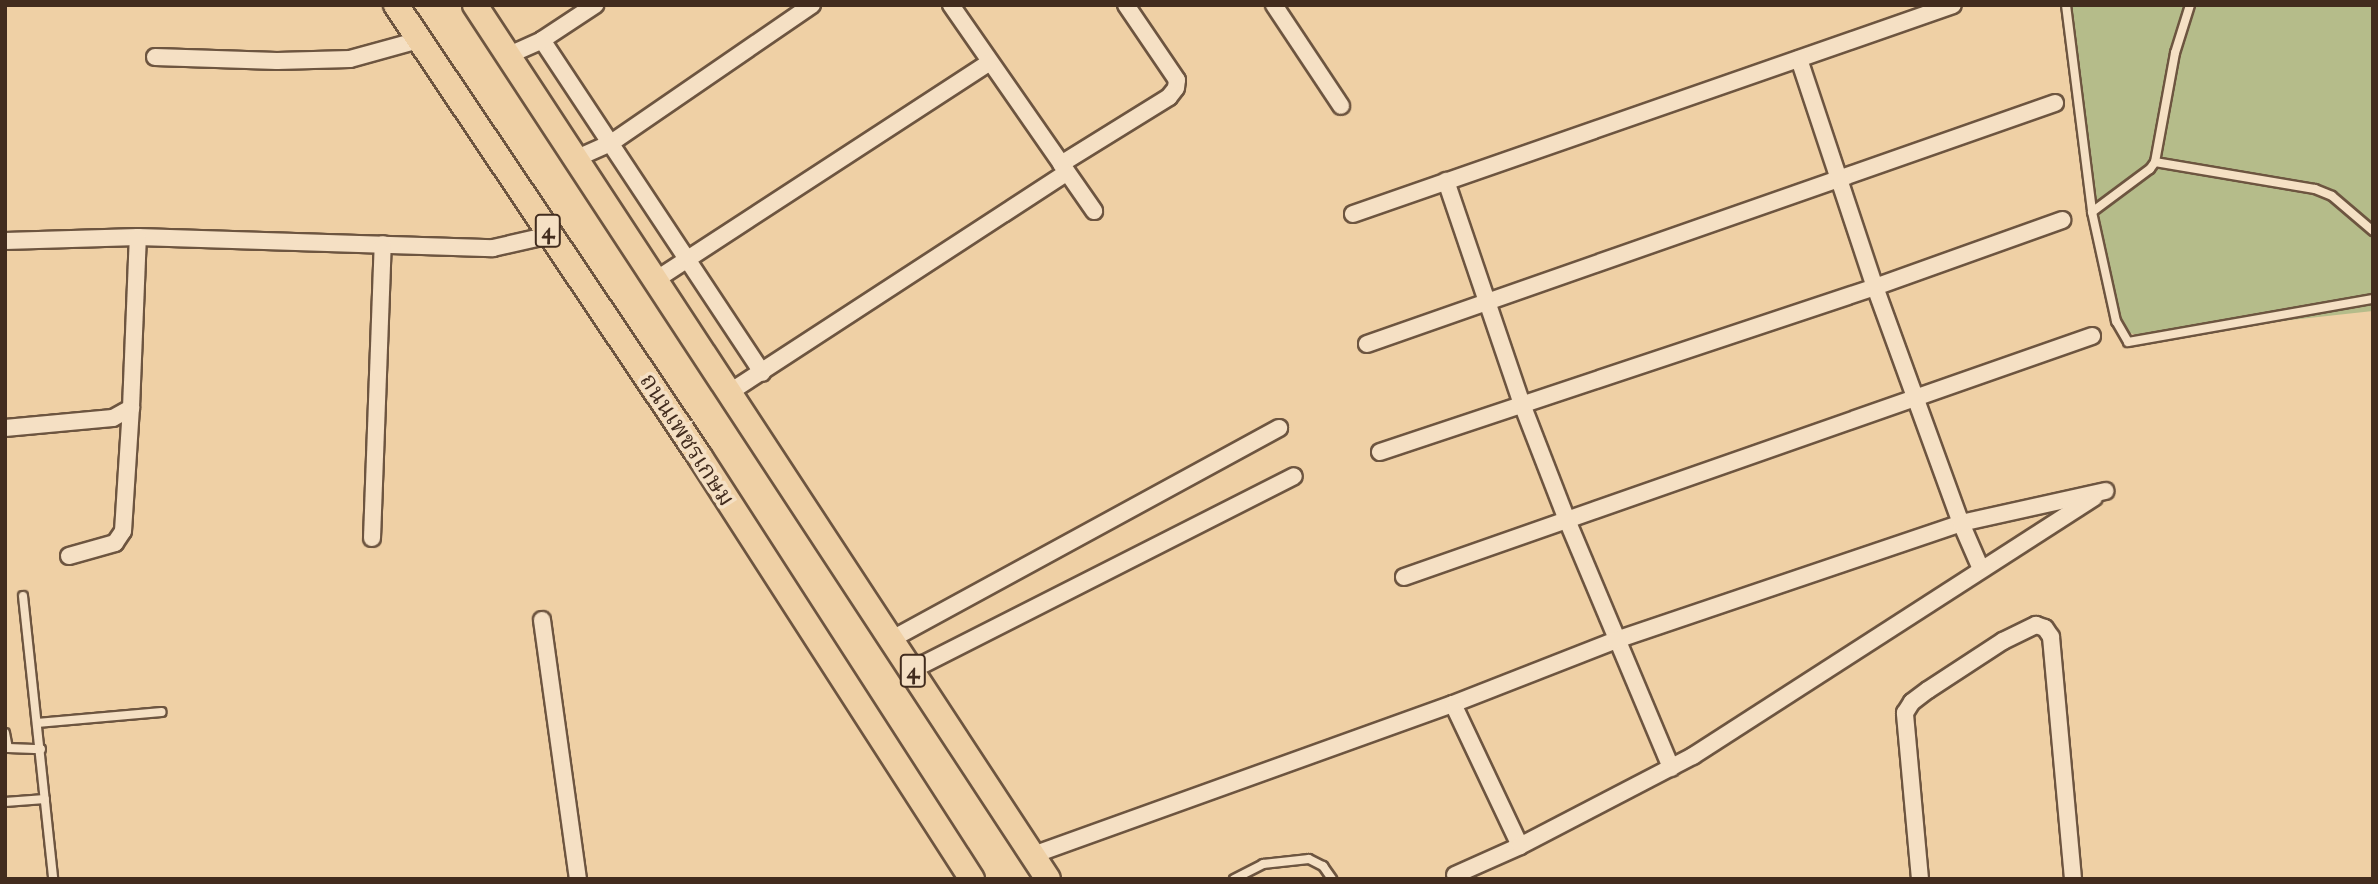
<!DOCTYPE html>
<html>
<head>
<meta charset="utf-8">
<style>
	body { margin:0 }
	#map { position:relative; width:2378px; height:884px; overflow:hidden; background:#efd0a5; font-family:"IM FELL Double Pica","Noto Serif Thai",serif }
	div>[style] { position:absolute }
	.green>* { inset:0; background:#b5bc8a }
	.roads { filter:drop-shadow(2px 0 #6d5540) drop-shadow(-2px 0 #6d5540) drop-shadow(0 2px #6d5540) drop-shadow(0 -2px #6d5540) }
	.service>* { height:8px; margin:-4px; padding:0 4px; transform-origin:4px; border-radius:4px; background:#f5e0c4 }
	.minor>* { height:16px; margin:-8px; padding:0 8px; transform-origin:8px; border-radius:8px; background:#f5e0c4 }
	.primary>* { height:24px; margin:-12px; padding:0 12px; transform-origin:12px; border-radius:12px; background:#efd0a5 }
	span { translate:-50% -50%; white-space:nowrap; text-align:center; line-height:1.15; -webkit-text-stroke:7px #f5e0c4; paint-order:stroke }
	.shield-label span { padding:2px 5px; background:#f5e0c4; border:2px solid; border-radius:5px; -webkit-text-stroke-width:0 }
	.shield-label { font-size:23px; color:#422c1e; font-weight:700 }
	.street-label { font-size:24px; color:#422c1e }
	.frame { position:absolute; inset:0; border:7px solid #422c1e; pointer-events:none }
</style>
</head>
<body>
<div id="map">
	<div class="green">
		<div style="clip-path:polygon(2066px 5px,2373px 5px,2373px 311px,2143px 336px,2124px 332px,2117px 326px,2087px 183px)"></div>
	</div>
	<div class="roads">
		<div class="service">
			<div style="left:2066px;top:5px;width:209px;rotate:82.8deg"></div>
			<div style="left:2092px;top:212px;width:112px;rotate:77.6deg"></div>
			<div style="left:2116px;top:321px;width:24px;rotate:60deg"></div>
			<div style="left:2128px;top:342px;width:249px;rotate:-10deg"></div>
			<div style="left:2155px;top:162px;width:162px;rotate:9.6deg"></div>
			<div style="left:2315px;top:189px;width:18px;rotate:22deg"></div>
			<div style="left:2332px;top:196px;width:54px;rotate:40.5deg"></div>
			<div style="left:2092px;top:212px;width:72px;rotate:-36.6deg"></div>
			<div style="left:2150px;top:169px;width:9px;rotate:-54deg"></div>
			<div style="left:2155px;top:162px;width:111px;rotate:-79.6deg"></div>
			<div style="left:2175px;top:53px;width:50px;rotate:-72.6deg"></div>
			<div style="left:23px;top:596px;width:285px;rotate:83.9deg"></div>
			<div style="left:37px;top:723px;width:125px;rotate:-5deg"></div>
			<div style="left:5px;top:733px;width:15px;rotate:79deg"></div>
			<div style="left:8px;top:748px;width:33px;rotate:2deg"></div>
			<div style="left:5px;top:802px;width:40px;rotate:-4.3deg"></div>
			<div style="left:1234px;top:879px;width:33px;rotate:-27deg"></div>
			<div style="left:1263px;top:864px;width:46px;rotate:-6.2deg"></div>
			<div style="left:1309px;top:859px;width:16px;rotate:27deg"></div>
			<div style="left:1323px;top:866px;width:16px;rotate:55deg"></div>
		</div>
		<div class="minor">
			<div style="left:951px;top:5px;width:251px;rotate:55.2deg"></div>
			<div style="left:1274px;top:5px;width:121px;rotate:56.4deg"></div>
			<div style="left:542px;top:40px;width:399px;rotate:56.5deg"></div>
			<div style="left:509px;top:55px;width:36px;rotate:-24deg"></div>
			<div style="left:542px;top:40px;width:64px;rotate:-33.4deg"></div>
			<div style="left:155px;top:57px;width:122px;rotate:1.9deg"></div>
			<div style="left:277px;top:61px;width:73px;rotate:-1.6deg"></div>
			<div style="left:350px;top:59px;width:72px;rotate:-15.4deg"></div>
			<div style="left:1799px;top:59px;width:240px;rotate:71.6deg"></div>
			<div style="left:1875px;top:287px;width:251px;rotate:70deg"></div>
			<div style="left:1961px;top:523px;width:50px;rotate:66.5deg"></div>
			<div style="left:577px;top:158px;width:37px;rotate:-24deg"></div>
			<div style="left:611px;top:143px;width:244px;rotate:-34.5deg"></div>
			<div style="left:1061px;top:164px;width:127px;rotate:-31.8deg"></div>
			<div style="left:1169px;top:97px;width:11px;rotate:-52deg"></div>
			<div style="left:1176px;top:88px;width:8px;rotate:-83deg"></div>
			<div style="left:1177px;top:80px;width:91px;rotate:-124.2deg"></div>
			<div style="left:1446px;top:181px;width:236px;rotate:71.2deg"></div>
			<div style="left:1522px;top:404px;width:124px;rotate:68.8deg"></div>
			<div style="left:1567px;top:520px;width:269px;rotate:67.2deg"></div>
			<div style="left:1353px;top:214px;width:635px;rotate:-19.2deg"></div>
			<div style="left:5px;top:241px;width:133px;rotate:-1.7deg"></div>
			<div style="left:138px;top:237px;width:355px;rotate:1.8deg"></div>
			<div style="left:493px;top:248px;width:58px;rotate:-12.8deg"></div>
			<div style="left:657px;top:279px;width:397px;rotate:-33.1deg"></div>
			<div style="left:1367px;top:344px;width:729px;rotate:-19.3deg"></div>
			<div style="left:730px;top:392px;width:402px;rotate:-33.1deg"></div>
			<div style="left:5px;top:428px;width:108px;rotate:-5.3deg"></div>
			<div style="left:113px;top:418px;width:21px;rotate:-29deg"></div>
			<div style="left:131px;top:408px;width:171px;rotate:-87.7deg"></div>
			<div style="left:1380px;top:452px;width:522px;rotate:-18.43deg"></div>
			<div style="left:1875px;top:287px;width:199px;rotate:-19.7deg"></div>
			<div style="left:372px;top:538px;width:294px;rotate:-87.9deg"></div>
			<div style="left:69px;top:556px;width:48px;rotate:-15.8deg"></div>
			<div style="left:115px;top:543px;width:14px;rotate:-56deg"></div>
			<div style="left:123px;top:531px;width:123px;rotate:-86.3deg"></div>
			<div style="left:1404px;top:577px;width:729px;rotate:-19.3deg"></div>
			<div style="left:542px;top:620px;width:261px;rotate:82.1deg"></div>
			<div style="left:892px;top:639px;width:441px;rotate:-28.6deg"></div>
			<div style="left:912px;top:670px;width:428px;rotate:-26.9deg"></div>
			<div style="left:1453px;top:704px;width:157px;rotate:64.7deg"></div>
			<div style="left:1033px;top:855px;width:446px;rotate:-19.8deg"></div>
			<div style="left:1453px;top:704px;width:175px;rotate:-21.4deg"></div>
			<div style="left:1616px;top:640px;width:364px;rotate:-18.7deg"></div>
			<div style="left:1961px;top:523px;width:148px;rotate:-12.5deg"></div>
			<div style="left:1455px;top:875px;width:71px;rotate:-24deg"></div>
			<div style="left:1520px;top:846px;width:195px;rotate:-27.5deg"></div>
			<div style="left:1693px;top:756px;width:477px;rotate:-32.8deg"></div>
			<div style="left:1920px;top:879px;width:167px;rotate:-95.2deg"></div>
			<div style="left:1905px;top:713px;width:13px;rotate:-58deg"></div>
			<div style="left:1912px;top:702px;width:20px;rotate:-37deg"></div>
			<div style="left:1928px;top:690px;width:90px;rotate:-33.2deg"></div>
			<div style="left:2003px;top:641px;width:37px;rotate:-26deg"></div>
			<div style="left:2036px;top:625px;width:9px;rotate:18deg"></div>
			<div style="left:2045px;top:628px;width:11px;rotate:56deg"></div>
			<div style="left:2051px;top:637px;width:243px;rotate:84.8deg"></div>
		</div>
		<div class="primary">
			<div style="left:396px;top:5px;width:545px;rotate:56.08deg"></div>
			<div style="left:700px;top:457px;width:502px;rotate:57.2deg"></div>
			<div style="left:475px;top:5px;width:1045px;rotate:56.75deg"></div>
		</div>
	</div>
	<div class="shield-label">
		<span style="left:548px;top:231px">4</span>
		<span style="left:913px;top:671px">4</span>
	</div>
	<div class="street-label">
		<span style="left:687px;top:440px;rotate:57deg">ถนนเพชรเกษม</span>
	</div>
	<div class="frame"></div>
</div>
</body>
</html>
